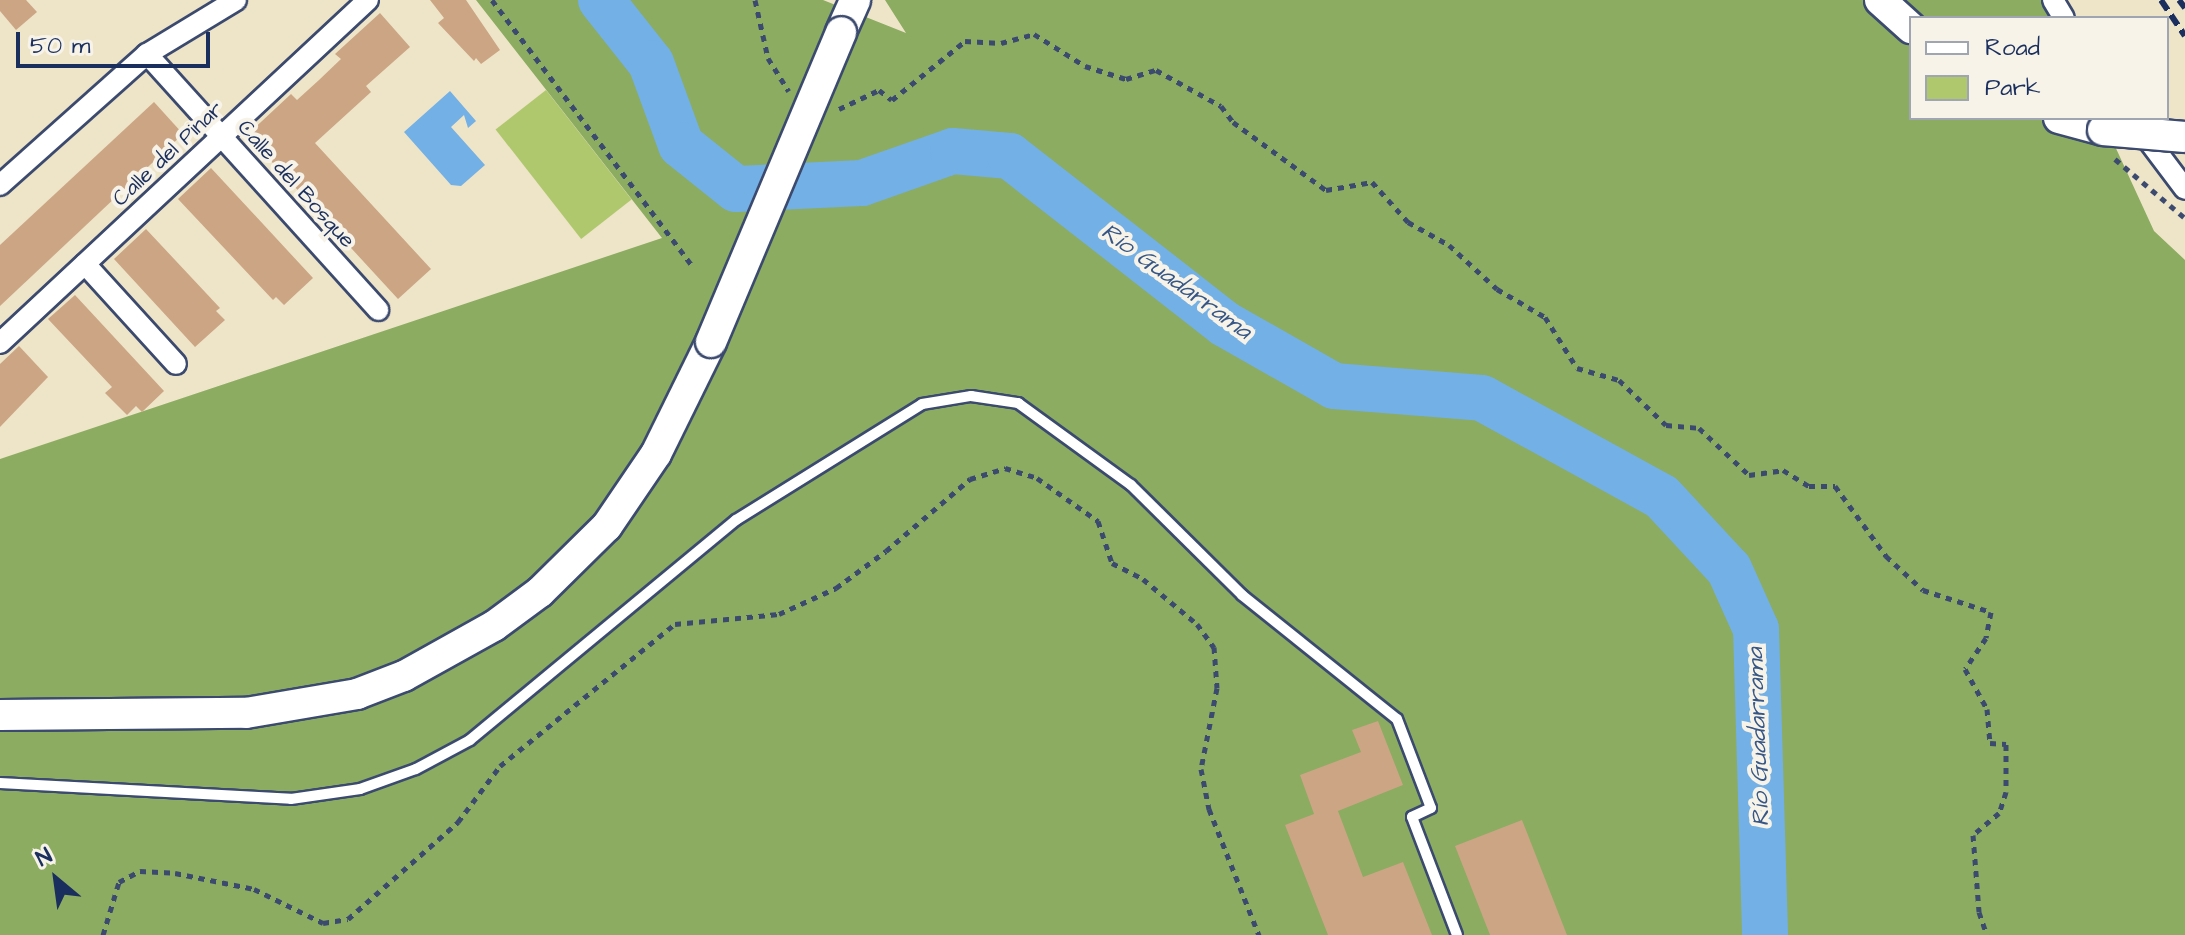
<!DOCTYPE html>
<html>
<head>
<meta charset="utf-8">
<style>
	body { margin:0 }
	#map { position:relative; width:2185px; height:935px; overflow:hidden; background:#eee4c8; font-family:"Architects Daughter",sans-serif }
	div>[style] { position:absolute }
	.green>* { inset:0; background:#afc86e; transform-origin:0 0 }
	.forest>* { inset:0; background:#8bac61 }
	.water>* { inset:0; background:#73b0e5 }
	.river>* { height:46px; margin:-23px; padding:0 23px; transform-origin:23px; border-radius:23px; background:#73b0e5 }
	.building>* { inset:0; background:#cba584 }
	.path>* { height:5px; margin-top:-2.5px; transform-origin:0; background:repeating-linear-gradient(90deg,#3b4a6e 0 6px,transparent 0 12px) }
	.roads { filter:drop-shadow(2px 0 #3b4a6e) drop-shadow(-2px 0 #3b4a6e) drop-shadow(0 2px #3b4a6e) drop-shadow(0 -2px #3b4a6e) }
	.lane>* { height:10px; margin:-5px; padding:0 5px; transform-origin:5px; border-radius:5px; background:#fff }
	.street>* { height:20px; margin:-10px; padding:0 10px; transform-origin:10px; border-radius:10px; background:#fff }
	.secondary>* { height:30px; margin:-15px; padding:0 15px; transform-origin:15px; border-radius:15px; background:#fff }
	.rail>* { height:6px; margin-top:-3px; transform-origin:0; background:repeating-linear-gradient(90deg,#1b2f5e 0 12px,transparent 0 18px) }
	.path-bridge>* { height:5px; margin-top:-2.5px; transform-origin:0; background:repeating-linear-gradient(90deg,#3b4a6e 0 6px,transparent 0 12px) }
	.bridges { filter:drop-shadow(2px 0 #3b4a6e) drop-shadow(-2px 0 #3b4a6e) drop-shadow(0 2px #3b4a6e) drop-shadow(0 -2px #3b4a6e) }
	.secondary-bridge>* { height:30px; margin:-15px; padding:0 15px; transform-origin:15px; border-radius:15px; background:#fff }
	span { translate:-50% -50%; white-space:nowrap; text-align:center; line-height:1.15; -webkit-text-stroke:8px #f7f3e8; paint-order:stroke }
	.street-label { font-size:22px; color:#1b2f5e }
	.water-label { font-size:24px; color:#355686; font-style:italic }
	.legend { position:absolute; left:1909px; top:16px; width:260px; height:104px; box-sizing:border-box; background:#f7f3e8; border:2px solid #9fa5b1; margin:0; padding:10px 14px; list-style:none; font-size:24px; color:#1b2f5e }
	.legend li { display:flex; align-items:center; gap:16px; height:40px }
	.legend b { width:40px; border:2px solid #9fa5b1 }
	.north { position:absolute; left:16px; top:839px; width:80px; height:80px; -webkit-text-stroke:6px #f7f3e8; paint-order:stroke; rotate:331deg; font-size:22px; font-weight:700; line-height:32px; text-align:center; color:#1b2f5e }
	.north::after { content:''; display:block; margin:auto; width:28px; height:36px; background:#1b2f5e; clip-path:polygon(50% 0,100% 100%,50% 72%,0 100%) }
	.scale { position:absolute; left:16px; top:32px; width:194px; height:36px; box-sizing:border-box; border:4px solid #1b2f5e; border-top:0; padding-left:10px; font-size:24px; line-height:28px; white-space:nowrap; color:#1b2f5e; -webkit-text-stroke:6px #f7f3e8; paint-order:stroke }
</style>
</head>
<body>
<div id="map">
	<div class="green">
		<div style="left:546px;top:90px;width:139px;height:64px;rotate:52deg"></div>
	</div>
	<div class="forest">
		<div style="clip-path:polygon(476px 0,823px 0,906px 33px,885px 0,2048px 0,2057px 18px,1911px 18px,1911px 118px,2102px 118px,2154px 231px,2185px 260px,2185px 935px,0 935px,0 459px,662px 238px)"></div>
	</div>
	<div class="water">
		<div style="clip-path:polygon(450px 91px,476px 121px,468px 128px,464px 115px,451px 127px,485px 165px,461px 186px,451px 185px,404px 132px)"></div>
	</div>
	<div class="river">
		<div style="left:601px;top:0;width:80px;rotate:51.6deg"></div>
		<div style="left:651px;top:63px;width:87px;rotate:69.9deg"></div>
		<div style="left:681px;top:145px;width:70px;rotate:38.7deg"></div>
		<div style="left:736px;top:189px;width:126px;rotate:-2.7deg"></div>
		<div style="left:862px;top:183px;width:96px;rotate:-19.4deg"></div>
		<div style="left:953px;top:151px;width:57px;rotate:5deg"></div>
		<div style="left:1010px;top:156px;width:273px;rotate:38deg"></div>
		<div style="left:1225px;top:324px;width:125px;rotate:29.6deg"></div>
		<div style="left:1334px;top:386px;width:148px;rotate:4.6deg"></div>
		<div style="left:1482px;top:398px;width:205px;rotate:28.8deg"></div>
		<div style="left:1662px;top:497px;width:98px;rotate:47.1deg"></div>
		<div style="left:1729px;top:569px;width:66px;rotate:65.8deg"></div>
		<div style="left:1756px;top:629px;width:306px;rotate:88.3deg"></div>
	</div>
	<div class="building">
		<div style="clip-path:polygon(0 0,26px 0,37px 12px,16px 30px,0 11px)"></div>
		<div style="clip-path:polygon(430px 0,466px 0,500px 50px,481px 64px,476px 58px,474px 61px,438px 23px,444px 18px)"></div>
		<div style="clip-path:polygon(380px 13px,410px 47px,366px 86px,371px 92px,315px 143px,431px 269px,398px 299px,247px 135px,291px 94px,297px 100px,319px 80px,341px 59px,335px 54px)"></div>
		<div style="clip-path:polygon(154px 102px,183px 134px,0 306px,0 245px)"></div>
		<div style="clip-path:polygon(211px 168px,313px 278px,284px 305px,276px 297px,273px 300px,178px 199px)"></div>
		<div style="clip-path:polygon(146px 229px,220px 308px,216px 311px,225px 320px,195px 347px,114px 259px)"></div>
		<div style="clip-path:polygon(75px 295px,164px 391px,142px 412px,136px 406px,127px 415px,105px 393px,112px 387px,48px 319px)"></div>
		<div style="clip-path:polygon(19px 346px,48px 377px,0 427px,0 364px)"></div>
		<div style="clip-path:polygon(1378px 721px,1403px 785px,1338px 811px,1363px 877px,1403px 862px,1432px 935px,1328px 935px,1285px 825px,1314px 814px,1300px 775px,1361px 752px,1352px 730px)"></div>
		<div style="clip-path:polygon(1522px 820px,1567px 935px,1490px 935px,1455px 846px)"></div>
	</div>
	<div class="path">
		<div style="left:492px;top:0;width:332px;rotate:53deg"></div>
		<div style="left:755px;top:0;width:59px;rotate:77.4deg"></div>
		<div style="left:768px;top:58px;width:39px;rotate:58deg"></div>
		<div style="left:839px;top:109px;width:44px;rotate:-25.4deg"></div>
		<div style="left:879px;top:90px;width:16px;rotate:38deg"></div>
		<div style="left:892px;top:100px;width:94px;rotate:-38.9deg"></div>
		<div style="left:965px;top:41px;width:36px;rotate:3deg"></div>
		<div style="left:1001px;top:43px;width:34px;rotate:-15deg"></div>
		<div style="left:1034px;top:34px;width:60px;rotate:32.1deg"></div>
		<div style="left:1085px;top:66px;width:43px;rotate:17.6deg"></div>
		<div style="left:1126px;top:79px;width:31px;rotate:-17deg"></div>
		<div style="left:1156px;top:70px;width:74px;rotate:29deg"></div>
		<div style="left:1221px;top:106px;width:20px;rotate:53deg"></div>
		<div style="left:1233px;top:122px;width:115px;rotate:36.2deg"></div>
		<div style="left:1326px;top:190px;width:47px;rotate:-9.9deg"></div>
		<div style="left:1372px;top:182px;width:54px;rotate:48deg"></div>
		<div style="left:1408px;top:222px;width:47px;rotate:29.3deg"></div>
		<div style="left:1449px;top:245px;width:65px;rotate:42.5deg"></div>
		<div style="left:1497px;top:289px;width:56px;rotate:30.3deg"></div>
		<div style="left:1545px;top:317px;width:60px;rotate:57.9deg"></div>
		<div style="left:1577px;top:368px;width:44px;rotate:15.9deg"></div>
		<div style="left:1619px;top:380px;width:65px;rotate:43.8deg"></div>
		<div style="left:1666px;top:425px;width:33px;rotate:5deg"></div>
		<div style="left:1699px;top:428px;width:69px;rotate:43.2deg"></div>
		<div style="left:1749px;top:475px;width:34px;rotate:-8deg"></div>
		<div style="left:1783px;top:470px;width:31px;rotate:32deg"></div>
		<div style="left:1809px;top:486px;width:26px"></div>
		<div style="left:1835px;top:486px;width:87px;rotate:53.9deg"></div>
		<div style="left:1886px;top:556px;width:50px;rotate:42.6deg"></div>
		<div style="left:1923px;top:590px;width:71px;rotate:17.9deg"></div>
		<div style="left:1991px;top:612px;width:26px;rotate:101deg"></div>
		<div style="left:1986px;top:638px;width:37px;rotate:124deg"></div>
		<div style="left:1965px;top:669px;width:46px;rotate:61.2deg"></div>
		<div style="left:1987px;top:709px;width:34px;rotate:85deg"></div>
		<div style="left:1990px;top:743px;width:16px;rotate:4deg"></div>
		<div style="left:2006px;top:744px;width:48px;rotate:90deg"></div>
		<div style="left:2006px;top:792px;width:22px;rotate:108deg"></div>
		<div style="left:1999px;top:813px;width:34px;rotate:140deg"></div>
		<div style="left:1973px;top:835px;width:77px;rotate:85.5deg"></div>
		<div style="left:1979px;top:912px;width:24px;rotate:71deg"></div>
		<div style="left:103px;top:935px;width:55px;rotate:-73.2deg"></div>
		<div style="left:119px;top:882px;width:24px;rotate:-28deg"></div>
		<div style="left:140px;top:871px;width:35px;rotate:3deg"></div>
		<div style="left:175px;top:873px;width:81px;rotate:11.4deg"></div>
		<div style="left:254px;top:889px;width:77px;rotate:26.2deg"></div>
		<div style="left:323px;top:923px;width:25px;rotate:-9deg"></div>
		<div style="left:348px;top:919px;width:147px;rotate:-41.4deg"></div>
		<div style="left:458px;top:822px;width:70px;rotate:-53.1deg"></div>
		<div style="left:500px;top:766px;width:225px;rotate:-39.1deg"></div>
		<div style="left:675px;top:624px;width:104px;rotate:-5.5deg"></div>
		<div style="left:779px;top:614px;width:63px;rotate:-24.5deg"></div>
		<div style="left:836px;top:588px;width:62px;rotate:-36.5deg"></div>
		<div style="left:886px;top:551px;width:111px;rotate:-40.6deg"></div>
		<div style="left:970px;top:479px;width:37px;rotate:-17deg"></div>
		<div style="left:1005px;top:468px;width:34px;rotate:17deg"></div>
		<div style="left:1037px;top:478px;width:75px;rotate:35.2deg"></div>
		<div style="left:1098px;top:521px;width:44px;rotate:71.6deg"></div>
		<div style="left:1112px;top:563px;width:35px;rotate:27deg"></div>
		<div style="left:1143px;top:579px;width:70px;rotate:39.8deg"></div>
		<div style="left:1197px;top:624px;width:29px;rotate:54deg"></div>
		<div style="left:1214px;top:647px;width:41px;rotate:85.8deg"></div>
		<div style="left:1217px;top:688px;width:83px;rotate:101.2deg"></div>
		<div style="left:1201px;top:769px;width:41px;rotate:78.7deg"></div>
		<div style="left:1209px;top:809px;width:136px;rotate:68.4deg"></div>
	</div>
	<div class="roads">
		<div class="lane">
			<div style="left:0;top:783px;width:291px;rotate:3.1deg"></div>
			<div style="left:291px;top:799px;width:70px;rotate:-8.2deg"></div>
			<div style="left:360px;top:789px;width:59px;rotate:-19.7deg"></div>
			<div style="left:416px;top:769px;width:61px;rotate:-28.2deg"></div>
			<div style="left:470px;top:740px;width:345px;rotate:-39.6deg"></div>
			<div style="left:736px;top:520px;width:219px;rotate:-31.9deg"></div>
			<div style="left:922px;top:404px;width:50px;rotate:-9.3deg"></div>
			<div style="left:971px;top:396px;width:48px;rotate:8.5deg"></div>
			<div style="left:1018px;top:403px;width:140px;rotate:36deg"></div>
			<div style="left:1131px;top:485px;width:156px;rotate:44.7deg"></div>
			<div style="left:1242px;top:595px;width:198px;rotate:38.7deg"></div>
			<div style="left:1397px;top:719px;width:95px;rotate:69.1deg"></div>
			<div style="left:1431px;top:808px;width:21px;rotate:155deg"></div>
			<div style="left:1412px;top:817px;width:126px;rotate:69.1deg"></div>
		</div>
		<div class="street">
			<div style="left:2053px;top:0;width:21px;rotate:59deg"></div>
			<div style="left:147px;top:54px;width:345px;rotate:47.9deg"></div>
			<div style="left:2139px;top:128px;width:76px;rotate:53deg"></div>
			<div style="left:0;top:185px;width:197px;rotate:-41.7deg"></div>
			<div style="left:147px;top:54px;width:104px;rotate:-31.2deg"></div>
			<div style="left:85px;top:264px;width:135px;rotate:47.7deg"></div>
			<div style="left:0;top:343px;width:503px;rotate:-42.99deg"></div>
		</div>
		<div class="secondary">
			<div style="left:1880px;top:0;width:42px;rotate:42.1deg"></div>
			<div style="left:841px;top:32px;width:35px;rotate:-66deg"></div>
			<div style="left:2059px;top:118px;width:46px;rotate:15.3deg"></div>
			<div style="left:0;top:715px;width:246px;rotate:-0.5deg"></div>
			<div style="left:246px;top:713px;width:113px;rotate:-9.7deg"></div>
			<div style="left:357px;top:694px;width:50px;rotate:-21deg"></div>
			<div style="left:404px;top:676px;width:103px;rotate:-29.1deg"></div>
			<div style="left:494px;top:626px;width:57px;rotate:-36.5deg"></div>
			<div style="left:540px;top:592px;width:94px;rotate:-44.6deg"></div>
			<div style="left:607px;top:526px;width:87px;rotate:-55.8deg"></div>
			<div style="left:656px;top:454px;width:125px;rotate:-63.8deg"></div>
		</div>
	</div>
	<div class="rail">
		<div style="left:2161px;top:0;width:43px;rotate:56.3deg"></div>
		<div style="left:2179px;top:0;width:10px;rotate:53deg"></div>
	</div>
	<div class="path-bridge">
		<div style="left:2115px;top:159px;width:92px;rotate:40.1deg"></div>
	</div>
	<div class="bridges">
		<div class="secondary-bridge">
			<div style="left:2103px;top:130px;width:82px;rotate:4.9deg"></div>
			<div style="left:711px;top:342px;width:336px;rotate:-67.2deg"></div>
		</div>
	</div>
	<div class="street-label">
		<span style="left:168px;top:154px;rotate:-43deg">Calle del Pinar</span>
		<span style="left:296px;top:184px;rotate:48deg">Calle del Bosque</span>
	</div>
	<div class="water-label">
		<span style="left:1176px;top:282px;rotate:36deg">Río Guadarrama</span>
		<span style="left:1759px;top:737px;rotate:-92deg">Río Guadarrama</span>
	</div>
	<ul class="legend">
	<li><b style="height:10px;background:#fff"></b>Road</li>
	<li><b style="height:22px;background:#afc86e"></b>Park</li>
	</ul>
	<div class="north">N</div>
	<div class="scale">50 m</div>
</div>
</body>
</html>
